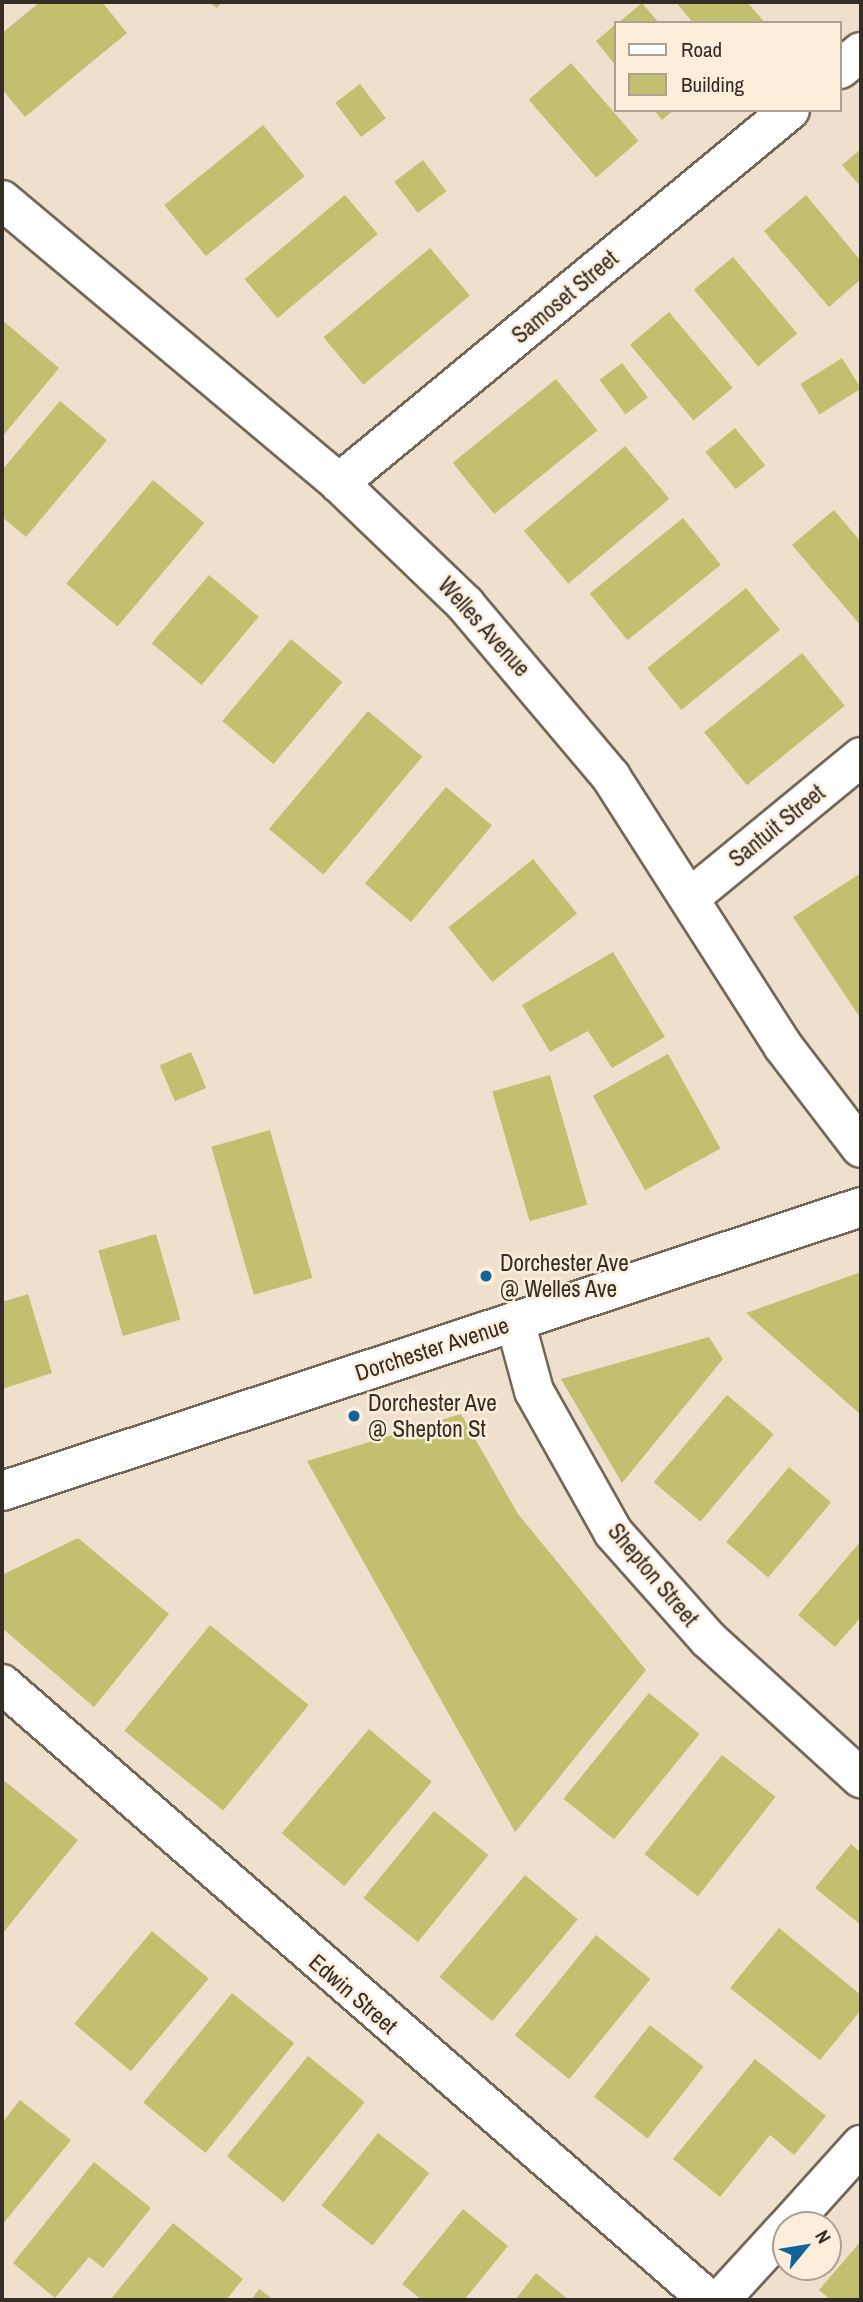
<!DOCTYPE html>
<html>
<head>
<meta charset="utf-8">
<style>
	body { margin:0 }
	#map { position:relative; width:863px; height:2302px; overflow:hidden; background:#efe0ce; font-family:"Archivo Narrow",sans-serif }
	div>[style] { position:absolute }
	.building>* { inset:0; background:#c2bf6e; transform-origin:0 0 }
	.roads { filter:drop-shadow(2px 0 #746757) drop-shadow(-2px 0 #746757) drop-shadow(0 2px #746757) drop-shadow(0 -2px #746757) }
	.minor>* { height:38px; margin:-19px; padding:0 19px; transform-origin:19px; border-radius:19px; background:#fff }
	.tertiary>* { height:38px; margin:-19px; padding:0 19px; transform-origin:19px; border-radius:19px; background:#fff }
	.primary>* { height:38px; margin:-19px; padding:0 19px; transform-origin:19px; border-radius:19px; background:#fff }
	.dots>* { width:19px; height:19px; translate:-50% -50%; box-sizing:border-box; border:4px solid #fdeddb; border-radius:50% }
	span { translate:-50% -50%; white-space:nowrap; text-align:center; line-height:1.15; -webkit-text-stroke:5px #fdeddb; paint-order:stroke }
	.street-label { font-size:23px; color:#332d26 }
	.poi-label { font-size:23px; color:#332d26 }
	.left { translate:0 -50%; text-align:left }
	.frame { position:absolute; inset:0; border:4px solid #332d26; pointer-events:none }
	.legend { position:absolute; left:614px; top:21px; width:228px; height:91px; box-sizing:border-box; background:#fdeddb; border:2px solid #aca093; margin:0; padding:9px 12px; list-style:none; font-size:21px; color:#332d26 }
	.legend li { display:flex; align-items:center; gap:14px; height:35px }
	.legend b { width:35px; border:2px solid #aca093 }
	.north { position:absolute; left:772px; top:2211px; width:70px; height:70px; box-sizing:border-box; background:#fdeddb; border:2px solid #aca093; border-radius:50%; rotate:60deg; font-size:19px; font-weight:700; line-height:28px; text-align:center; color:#332d26 }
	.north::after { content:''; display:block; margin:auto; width:24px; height:32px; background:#136496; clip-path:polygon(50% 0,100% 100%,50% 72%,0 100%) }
</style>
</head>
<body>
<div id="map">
	<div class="building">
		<div style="clip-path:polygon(40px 2px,102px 2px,127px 33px,25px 117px,2px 89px,2px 33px)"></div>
		<div style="clip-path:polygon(208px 2px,222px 2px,217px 8px)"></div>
		<div style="clip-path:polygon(676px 2px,747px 2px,765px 23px,693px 23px)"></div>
		<div style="clip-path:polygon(642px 3px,659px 23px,618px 23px)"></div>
		<div style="clip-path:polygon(616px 24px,616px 66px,596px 41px)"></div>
		<div style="left:571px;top:63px;width:103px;height:56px;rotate:49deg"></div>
		<div style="left:360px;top:84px;width:43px;height:31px;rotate:53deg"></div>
		<div style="clip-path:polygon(654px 110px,674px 110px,662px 120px)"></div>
		<div style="left:263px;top:125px;width:66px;height:127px;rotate:51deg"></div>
		<div style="clip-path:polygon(861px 149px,861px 187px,842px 165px)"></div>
		<div style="left:423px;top:160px;width:39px;height:36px;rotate:53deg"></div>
		<div style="left:345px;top:195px;width:51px;height:131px;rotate:50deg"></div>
		<div style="clip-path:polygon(806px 195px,861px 261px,861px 279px,829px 307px,764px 231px)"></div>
		<div style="left:430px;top:248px;width:62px;height:139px;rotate:50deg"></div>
		<div style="left:733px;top:257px;width:100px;height:51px;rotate:50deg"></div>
		<div style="left:669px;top:312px;width:99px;height:51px;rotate:50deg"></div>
		<div style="clip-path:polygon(2px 320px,59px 368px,2px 437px)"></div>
		<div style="left:842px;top:358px;width:36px;height:49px;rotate:58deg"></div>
		<div style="left:622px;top:363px;width:43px;height:28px;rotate:53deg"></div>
		<div style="left:556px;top:379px;width:66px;height:133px;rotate:51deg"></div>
		<div style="clip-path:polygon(60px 401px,107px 440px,26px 537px,2px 517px,2px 470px)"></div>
		<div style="left:735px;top:428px;width:48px;height:38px;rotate:51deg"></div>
		<div style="left:625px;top:446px;width:69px;height:132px;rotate:50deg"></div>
		<div style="left:153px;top:480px;width:67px;height:135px;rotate:40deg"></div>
		<div style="clip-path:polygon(834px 510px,861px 542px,861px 626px,792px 545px)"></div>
		<div style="left:683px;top:518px;width:60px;height:120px;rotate:51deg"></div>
		<div style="left:209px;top:575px;width:65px;height:89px;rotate:40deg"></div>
		<div style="left:746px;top:588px;width:54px;height:127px;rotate:51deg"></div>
		<div style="left:291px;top:639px;width:67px;height:107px;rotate:40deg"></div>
		<div style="left:802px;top:653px;width:68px;height:126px;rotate:51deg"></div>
		<div style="left:368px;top:711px;width:71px;height:154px;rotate:40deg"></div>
		<div style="left:446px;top:787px;width:60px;height:126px;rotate:40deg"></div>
		<div style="left:533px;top:859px;width:70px;height:109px;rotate:51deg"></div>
		<div style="clip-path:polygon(861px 873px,861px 1015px,859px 1016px,793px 917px)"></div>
		<div style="clip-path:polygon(613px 952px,665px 1037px,612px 1068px,588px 1031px,550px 1052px,522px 1005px)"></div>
		<div style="left:191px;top:1052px;width:39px;height:34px;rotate:67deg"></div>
		<div style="left:668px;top:1054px;width:108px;height:86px;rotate:61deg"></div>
		<div style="left:550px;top:1075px;width:135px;height:60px;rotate:74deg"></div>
		<div style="left:270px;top:1130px;width:154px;height:61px;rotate:74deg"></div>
		<div style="left:156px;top:1234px;width:89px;height:60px;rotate:74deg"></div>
		<div style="clip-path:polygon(861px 1272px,861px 1415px,746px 1313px)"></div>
		<div style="clip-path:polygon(28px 1294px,52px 1373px,2px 1389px,2px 1302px)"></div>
		<div style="clip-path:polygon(709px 1337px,723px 1359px,622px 1483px,561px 1379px)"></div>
		<div style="left:727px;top:1395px;width:61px;height:114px;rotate:40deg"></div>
		<div style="clip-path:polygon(461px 1414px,518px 1514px,646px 1670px,515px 1832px,307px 1461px)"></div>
		<div style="left:789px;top:1467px;width:55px;height:98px;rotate:40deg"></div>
		<div style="clip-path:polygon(78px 1538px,169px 1614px,94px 1707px,2px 1628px,2px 1575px)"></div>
		<div style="clip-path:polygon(861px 1541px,861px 1617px,835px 1647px,798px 1615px)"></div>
		<div style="left:210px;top:1625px;width:127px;height:136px;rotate:39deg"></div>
		<div style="left:649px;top:1693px;width:65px;height:136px;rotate:39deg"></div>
		<div style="left:369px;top:1729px;width:82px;height:136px;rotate:40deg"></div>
		<div style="left:722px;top:1755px;width:68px;height:126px;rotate:38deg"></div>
		<div style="clip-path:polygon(2px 1779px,78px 1840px,2px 1934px)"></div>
		<div style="left:434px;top:1811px;width:70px;height:112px;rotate:39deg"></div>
		<div style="clip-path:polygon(851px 1844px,861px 1853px,861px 1925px,815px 1888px)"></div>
		<div style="left:525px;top:1875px;width:69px;height:133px;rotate:40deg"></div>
		<div style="clip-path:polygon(779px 1928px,861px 1995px,861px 2010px,820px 2060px,730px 1988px)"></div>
		<div style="left:152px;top:1931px;width:74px;height:121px;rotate:40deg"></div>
		<div style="left:596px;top:1935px;width:70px;height:129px;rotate:39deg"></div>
		<div style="left:232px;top:1993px;width:80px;height:141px;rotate:39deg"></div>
		<div style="left:650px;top:2025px;width:68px;height:91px;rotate:38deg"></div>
		<div style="left:308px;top:2056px;width:73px;height:129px;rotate:39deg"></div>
		<div style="clip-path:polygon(755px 2059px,826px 2116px,794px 2155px,770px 2135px,720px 2197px,673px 2159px)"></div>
		<div style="clip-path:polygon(20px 2100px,71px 2140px,2px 2225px,2px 2123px)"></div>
		<div style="left:378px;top:2133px;width:65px;height:92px;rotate:38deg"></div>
		<div style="clip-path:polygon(94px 2162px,151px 2208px,103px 2268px,89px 2257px,55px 2298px,13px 2263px)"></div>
		<div style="clip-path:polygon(463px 2209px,508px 2246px,464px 2300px,422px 2300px,402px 2284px)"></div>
		<div style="clip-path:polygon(173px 2223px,243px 2279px,226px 2300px,110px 2300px)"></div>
		<div style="clip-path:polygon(861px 2241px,861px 2300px,831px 2300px,819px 2290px)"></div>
		<div style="clip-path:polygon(536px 2273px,569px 2300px,515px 2300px)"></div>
		<div style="clip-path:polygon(259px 2289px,274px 2300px,251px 2300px)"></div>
	</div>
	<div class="roads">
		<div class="minor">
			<div style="left:840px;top:69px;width:27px;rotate:-39deg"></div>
			<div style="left:339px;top:483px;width:585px;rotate:-39.59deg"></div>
			<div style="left:692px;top:896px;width:219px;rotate:-39.4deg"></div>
			<div style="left:515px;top:1321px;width:73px;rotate:74.8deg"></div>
			<div style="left:534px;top:1391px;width:162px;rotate:60.7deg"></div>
			<div style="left:613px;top:1532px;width:143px;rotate:48.4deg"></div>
			<div style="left:708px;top:1639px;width:207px;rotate:42.3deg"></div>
			<div style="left:2px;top:1684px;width:938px;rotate:41.07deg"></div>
			<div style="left:789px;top:2225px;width:108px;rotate:-48deg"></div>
			<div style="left:720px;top:2300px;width:98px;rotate:-47.5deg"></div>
		</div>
		<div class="tertiary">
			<div style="left:2px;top:200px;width:440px;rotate:40deg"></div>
			<div style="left:339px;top:483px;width:175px;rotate:43.8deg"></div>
			<div style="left:465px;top:604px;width:226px;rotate:49.8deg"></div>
			<div style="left:611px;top:777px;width:319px;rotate:57.4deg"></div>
			<div style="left:783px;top:1046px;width:128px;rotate:52.6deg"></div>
		</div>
		<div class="primary">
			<div style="left:2px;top:1491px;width:905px;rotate:-18.29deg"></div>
		</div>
	</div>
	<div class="dots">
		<div style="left:486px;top:1276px;background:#136496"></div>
		<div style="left:354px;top:1416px;background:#136496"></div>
	</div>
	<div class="street-label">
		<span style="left:565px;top:297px;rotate:-40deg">Samoset Street</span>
		<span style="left:484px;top:627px;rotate:48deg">Welles Avenue</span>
		<span style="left:777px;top:826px;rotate:-39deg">Santuit Street</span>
		<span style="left:432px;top:1349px;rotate:-18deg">Dorchester Avenue</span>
		<span style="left:653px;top:1575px;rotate:50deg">Shepton Street</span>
		<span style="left:353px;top:1994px;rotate:41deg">Edwin Street</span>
	</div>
	<div class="poi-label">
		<span class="left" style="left:500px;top:1276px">Dorchester Ave<br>@ Welles Ave</span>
		<span class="left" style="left:368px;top:1416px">Dorchester Ave<br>@ Shepton St</span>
	</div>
	<div class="frame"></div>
	<ul class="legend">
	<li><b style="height:9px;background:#fff"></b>Road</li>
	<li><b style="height:19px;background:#c2bf6e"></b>Building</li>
	</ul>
	<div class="north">N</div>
</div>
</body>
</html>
